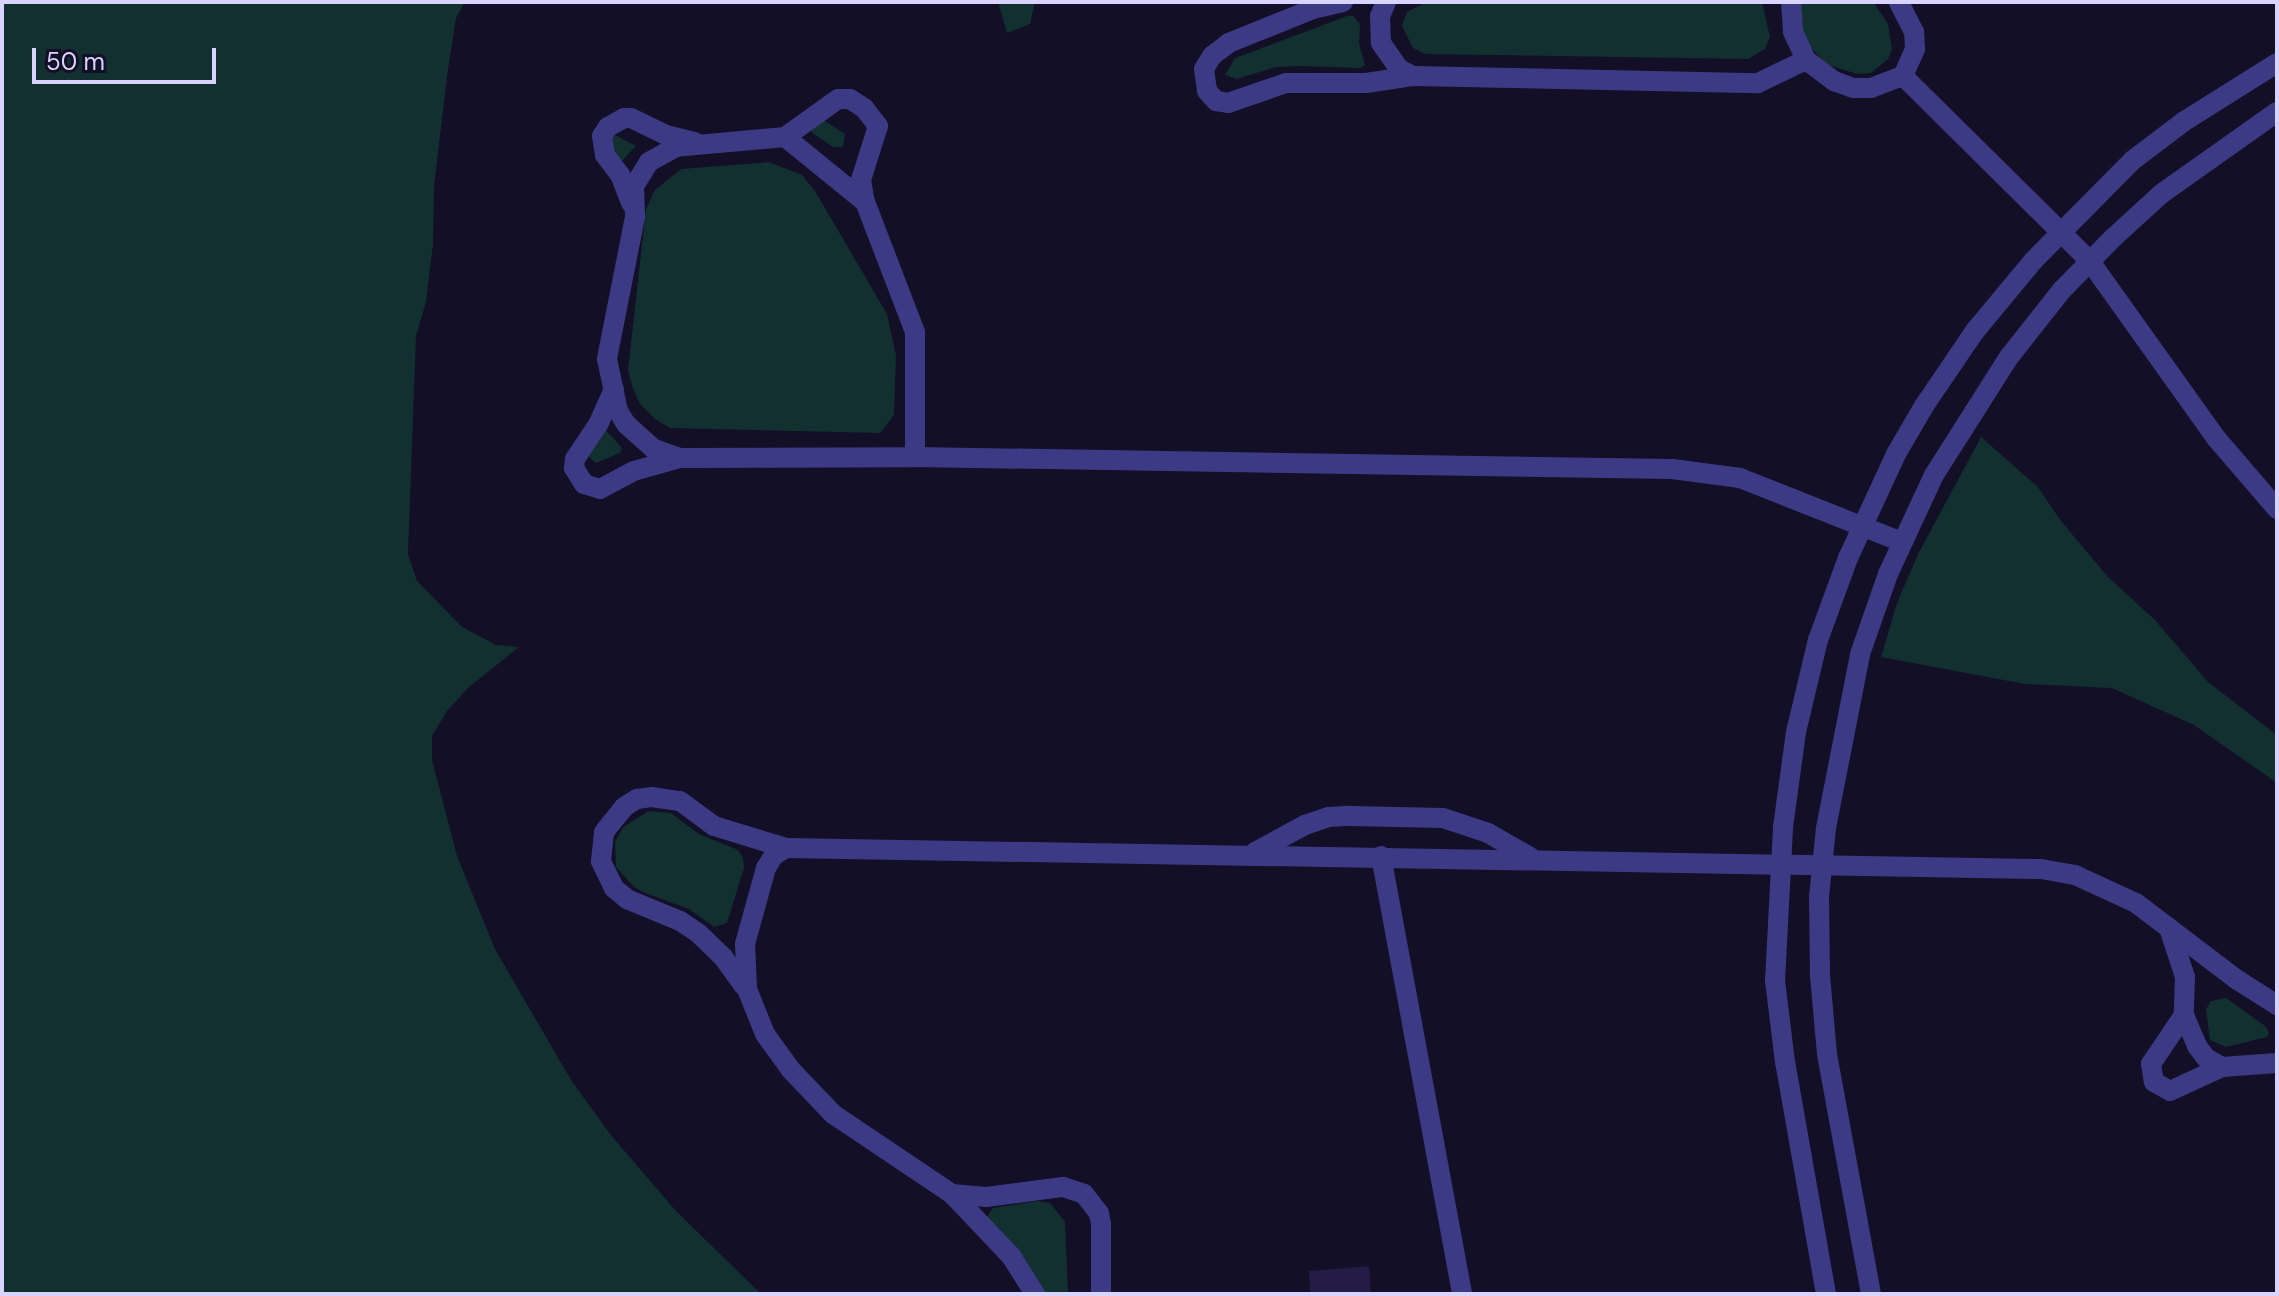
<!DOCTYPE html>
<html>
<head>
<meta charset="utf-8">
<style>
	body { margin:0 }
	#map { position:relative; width:2279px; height:1296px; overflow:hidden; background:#130f26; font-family:"DM Sans",sans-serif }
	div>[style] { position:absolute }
	.green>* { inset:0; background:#12302f }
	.building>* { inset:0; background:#241b47 }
	.minor>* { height:20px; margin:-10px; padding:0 10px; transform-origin:10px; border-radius:10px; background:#3d3a85 }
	span { translate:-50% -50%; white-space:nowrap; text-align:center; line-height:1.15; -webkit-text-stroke:6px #130f26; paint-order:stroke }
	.frame { position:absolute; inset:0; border:4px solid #d9d4ff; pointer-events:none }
	.scale { position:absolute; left:32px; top:48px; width:184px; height:36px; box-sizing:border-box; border:4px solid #d9d4ff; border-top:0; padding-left:10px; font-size:24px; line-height:28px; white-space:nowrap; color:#d9d4ff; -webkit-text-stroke:6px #130f26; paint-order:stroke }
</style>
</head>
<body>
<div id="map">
	<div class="green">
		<div style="clip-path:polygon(2px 2px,465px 2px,456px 18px,448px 69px,434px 186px,433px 244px,426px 302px,416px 336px,408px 554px,417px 581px,462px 627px,496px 645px,519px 647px,468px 688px,447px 711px,432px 736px,432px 760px,457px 856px,495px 949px,571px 1080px,610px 1134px,676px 1211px,761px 1294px,2px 1294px)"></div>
		<div style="clip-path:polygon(998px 2px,1035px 2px,1030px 24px,1007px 33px)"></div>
		<div style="clip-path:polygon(1427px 2px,1762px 2px,1770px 37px,1765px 49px,1748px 59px,1425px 54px,1413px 48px,1402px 26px,1407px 12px)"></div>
		<div style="clip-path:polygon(1798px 2px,1873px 2px,1888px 24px,1892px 49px,1888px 59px,1871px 73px,1857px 74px,1826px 64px,1800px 36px)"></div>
		<div style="clip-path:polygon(1347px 16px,1353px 16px,1360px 24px,1359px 44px,1365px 65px,1360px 68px,1301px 66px,1276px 67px,1237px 79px,1225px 75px,1235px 58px)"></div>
		<div style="clip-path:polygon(822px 119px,845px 134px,843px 147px,833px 147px,811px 132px,811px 127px)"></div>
		<div style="clip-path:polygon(615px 135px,636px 146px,619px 164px,605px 145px)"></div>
		<div style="clip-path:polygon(769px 162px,802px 175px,815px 191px,887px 314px,896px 355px,894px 415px,880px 433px,670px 428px,655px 419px,640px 404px,633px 389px,628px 370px,646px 209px,655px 190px,681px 169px)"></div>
		<div style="clip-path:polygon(604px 428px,622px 448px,620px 453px,596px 463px,584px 453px)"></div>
		<div style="clip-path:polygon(1981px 437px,2037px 486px,2061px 521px,2108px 577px,2155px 620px,2208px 682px,2277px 735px,2277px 783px,2194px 725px,2112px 688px,2025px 684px,1881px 657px,1897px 603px,1918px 554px)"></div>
		<div style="clip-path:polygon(649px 811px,671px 813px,699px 834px,738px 850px,743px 858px,744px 868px,727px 923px,714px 927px,689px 909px,645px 893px,634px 887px,616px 867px,615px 842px,623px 827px)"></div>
		<div style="clip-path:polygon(2226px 998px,2265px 1026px,2269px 1033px,2267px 1037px,2226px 1047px,2210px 1040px,2206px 1009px,2211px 1001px)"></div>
		<div style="clip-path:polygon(1038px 1201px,1050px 1203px,1065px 1222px,1068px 1294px,1030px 1294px,983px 1222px,993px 1208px)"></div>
	</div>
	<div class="building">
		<div style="clip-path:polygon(1369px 1266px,1371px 1294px,1310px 1294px,1309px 1271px)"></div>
	</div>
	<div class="minor">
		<div style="left:1343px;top:2px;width:31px;rotate:167deg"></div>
		<div style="left:1313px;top:9px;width:91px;rotate:158deg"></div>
		<div style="left:1229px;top:43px;width:21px;rotate:143deg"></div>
		<div style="left:1212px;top:56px;width:15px;rotate:122deg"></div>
		<div style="left:1204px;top:69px;width:22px;rotate:82deg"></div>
		<div style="left:1207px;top:91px;width:13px;rotate:48deg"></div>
		<div style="left:1216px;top:101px;width:12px;rotate:9deg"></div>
		<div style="left:1228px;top:103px;width:61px;rotate:-19deg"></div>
		<div style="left:1286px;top:83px;width:80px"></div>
		<div style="left:1366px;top:83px;width:48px;rotate:-8.5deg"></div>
		<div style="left:1386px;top:2px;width:15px;rotate:113deg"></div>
		<div style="left:1380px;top:16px;width:27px;rotate:88deg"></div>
		<div style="left:1381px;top:43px;width:32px;rotate:55deg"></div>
		<div style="left:1399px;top:69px;width:16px;rotate:27deg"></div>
		<div style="left:1413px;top:76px;width:345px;rotate:1.2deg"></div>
		<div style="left:1758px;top:83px;width:53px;rotate:-25.6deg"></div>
		<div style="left:1791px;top:2px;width:30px;rotate:86deg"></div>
		<div style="left:1793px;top:32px;width:31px;rotate:65deg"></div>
		<div style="left:1806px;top:60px;width:35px;rotate:37deg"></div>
		<div style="left:1834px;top:81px;width:20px;rotate:20deg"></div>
		<div style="left:1853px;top:88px;width:18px"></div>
		<div style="left:1871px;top:88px;width:34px;rotate:-21deg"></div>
		<div style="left:1903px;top:76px;width:30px;rotate:-66deg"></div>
		<div style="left:1915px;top:49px;width:17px;rotate:-93deg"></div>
		<div style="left:1914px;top:32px;width:34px;rotate:-117deg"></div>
		<div style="left:1903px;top:76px;width:262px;rotate:44.7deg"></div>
		<div style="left:2089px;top:260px;width:219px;rotate:54.5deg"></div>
		<div style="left:2216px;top:438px;width:94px;rotate:49.3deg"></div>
		<div style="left:785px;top:137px;width:65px;rotate:-35.6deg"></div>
		<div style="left:838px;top:99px;width:12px"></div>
		<div style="left:850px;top:99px;width:17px;rotate:33deg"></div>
		<div style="left:864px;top:108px;width:23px;rotate:52deg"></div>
		<div style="left:878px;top:126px;width:57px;rotate:107.5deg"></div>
		<div style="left:861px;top:180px;width:22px;rotate:80deg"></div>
		<div style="left:631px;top:203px;width:30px;rotate:-111deg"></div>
		<div style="left:620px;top:175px;width:25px;rotate:-127deg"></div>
		<div style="left:605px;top:155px;width:19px;rotate:-99deg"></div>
		<div style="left:602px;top:136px;width:11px;rotate:-56deg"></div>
		<div style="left:608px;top:127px;width:18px;rotate:-29deg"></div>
		<div style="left:624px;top:118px;width:7px"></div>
		<div style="left:631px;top:118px;width:39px;rotate:26deg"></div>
		<div style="left:666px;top:135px;width:30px;rotate:14deg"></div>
		<div style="left:614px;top:389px;width:37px;rotate:114deg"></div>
		<div style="left:599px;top:423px;width:43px;rotate:123.7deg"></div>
		<div style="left:575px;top:459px;width:9px;rotate:96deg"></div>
		<div style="left:574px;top:468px;width:19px;rotate:58deg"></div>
		<div style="left:584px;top:484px;width:17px;rotate:17deg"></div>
		<div style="left:600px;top:489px;width:38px;rotate:-28deg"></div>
		<div style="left:634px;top:471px;width:48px;rotate:-15.8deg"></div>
		<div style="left:915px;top:457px;width:125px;rotate:-90deg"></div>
		<div style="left:915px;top:332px;width:139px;rotate:-111deg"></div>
		<div style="left:865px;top:202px;width:103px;rotate:-140.9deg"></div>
		<div style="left:785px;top:137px;width:109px;rotate:174.8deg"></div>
		<div style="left:676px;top:147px;width:31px;rotate:151deg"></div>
		<div style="left:649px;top:162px;width:28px;rotate:122deg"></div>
		<div style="left:634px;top:186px;width:31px;rotate:88deg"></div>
		<div style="left:635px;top:217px;width:145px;rotate:101.2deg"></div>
		<div style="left:607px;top:359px;width:53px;rotate:78.1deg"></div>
		<div style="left:618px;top:411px;width:15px;rotate:58deg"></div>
		<div style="left:626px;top:424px;width:38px;rotate:42deg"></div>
		<div style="left:654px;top:449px;width:28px;rotate:19deg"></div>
		<div style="left:680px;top:458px;width:235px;rotate:-0.2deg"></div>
		<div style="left:915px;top:457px;width:757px;rotate:0.91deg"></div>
		<div style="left:1672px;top:469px;width:69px;rotate:7.5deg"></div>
		<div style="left:1740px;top:478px;width:174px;rotate:21.6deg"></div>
		<div style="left:1255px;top:852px;width:57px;rotate:-28.4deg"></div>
		<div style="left:1305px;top:825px;width:24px;rotate:-19deg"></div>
		<div style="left:1328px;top:817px;width:22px;rotate:-3deg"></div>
		<div style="left:1350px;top:816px;width:93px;rotate:1.2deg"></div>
		<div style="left:1443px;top:818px;width:47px;rotate:18.4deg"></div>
		<div style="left:1488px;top:833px;width:48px;rotate:29.7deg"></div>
		<div style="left:1381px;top:856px;width:445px;rotate:79.5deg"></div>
		<div style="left:2169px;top:928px;width:52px;rotate:71.9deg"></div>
		<div style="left:2185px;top:977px;width:38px;rotate:92deg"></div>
		<div style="left:2184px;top:1015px;width:59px;rotate:124deg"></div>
		<div style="left:2151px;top:1064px;width:18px;rotate:81deg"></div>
		<div style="left:2154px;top:1082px;width:18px;rotate:29deg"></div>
		<div style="left:2170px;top:1091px;width:57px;rotate:-24.8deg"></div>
		<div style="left:2222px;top:1067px;width:55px;rotate:-4.2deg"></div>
		<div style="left:744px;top:986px;width:34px;rotate:-126deg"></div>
		<div style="left:724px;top:958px;width:36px;rotate:-136deg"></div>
		<div style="left:698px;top:933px;width:22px;rotate:-146deg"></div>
		<div style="left:680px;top:921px;width:57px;rotate:-157.5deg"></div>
		<div style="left:627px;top:899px;width:17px;rotate:-140deg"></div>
		<div style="left:614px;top:888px;width:30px;rotate:-116deg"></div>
		<div style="left:601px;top:861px;width:29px;rotate:-84deg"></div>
		<div style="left:604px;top:832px;width:32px;rotate:-51deg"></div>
		<div style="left:624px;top:807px;width:15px;rotate:-32deg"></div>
		<div style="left:637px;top:799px;width:14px;rotate:-8deg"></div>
		<div style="left:651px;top:797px;width:29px;rotate:8deg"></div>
		<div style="left:680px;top:801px;width:42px;rotate:36.3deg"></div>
		<div style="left:714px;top:826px;width:75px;rotate:17deg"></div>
		<div style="left:2184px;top:1015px;width:34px;rotate:67deg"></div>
		<div style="left:2197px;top:1046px;width:15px;rotate:53deg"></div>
		<div style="left:2206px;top:1058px;width:18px;rotate:29deg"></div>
		<div style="left:952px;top:1194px;width:34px;rotate:5deg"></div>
		<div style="left:986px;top:1197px;width:78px;rotate:-7.4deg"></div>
		<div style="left:1063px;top:1187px;width:22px;rotate:18deg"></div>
		<div style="left:1084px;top:1194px;width:24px;rotate:52deg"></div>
		<div style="left:1099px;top:1213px;width:11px;rotate:80deg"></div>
		<div style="left:1101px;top:1224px;width:70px;rotate:90deg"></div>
		<div style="left:1035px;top:1294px;width:45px;rotate:-122.3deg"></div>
		<div style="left:1011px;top:1256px;width:86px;rotate:-133.6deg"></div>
		<div style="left:952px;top:1194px;width:143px;rotate:-146.1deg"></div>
		<div style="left:833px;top:1114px;width:61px;rotate:-133.7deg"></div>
		<div style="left:791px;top:1070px;width:44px;rotate:-125.8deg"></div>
		<div style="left:765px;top:1034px;width:48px;rotate:-111.8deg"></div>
		<div style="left:747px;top:989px;width:45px;rotate:-92.5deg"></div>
		<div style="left:745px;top:944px;width:79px;rotate:-74.6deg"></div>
		<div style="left:766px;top:868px;width:15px;rotate:-58deg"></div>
		<div style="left:774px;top:855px;width:14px;rotate:-30deg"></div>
		<div style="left:786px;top:848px;width:1255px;rotate:0.96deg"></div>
		<div style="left:2041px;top:869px;width:35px;rotate:10deg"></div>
		<div style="left:2075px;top:875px;width:67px;rotate:24.7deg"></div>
		<div style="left:2136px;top:903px;width:126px;rotate:37.2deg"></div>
		<div style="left:2236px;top:979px;width:49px;rotate:32.4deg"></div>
		<div style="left:1826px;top:1294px;width:236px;rotate:-100deg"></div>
		<div style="left:1785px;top:1062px;width:82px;rotate:-97deg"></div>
		<div style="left:1775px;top:981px;width:154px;rotate:-87deg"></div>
		<div style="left:1783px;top:827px;width:96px;rotate:-82.2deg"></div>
		<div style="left:1796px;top:732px;width:95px;rotate:-76.6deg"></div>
		<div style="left:1818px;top:640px;width:87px;rotate:-69.9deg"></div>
		<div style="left:1848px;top:558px;width:115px;rotate:-65.2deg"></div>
		<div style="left:1896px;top:454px;width:56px;rotate:-59.7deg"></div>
		<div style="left:1924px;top:406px;width:91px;rotate:-55.8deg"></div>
		<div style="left:1975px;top:331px;width:92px;rotate:-50.3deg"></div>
		<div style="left:2034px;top:260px;width:141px;rotate:-45.3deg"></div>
		<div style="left:2133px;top:160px;width:63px;rotate:-37.2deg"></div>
		<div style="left:2183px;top:122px;width:111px;rotate:-32.1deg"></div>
		<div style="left:1871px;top:1294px;width:244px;rotate:-100.4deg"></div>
		<div style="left:1827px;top:1054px;width:78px;rotate:-95.1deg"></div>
		<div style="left:1820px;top:976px;width:79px;rotate:-90.7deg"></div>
		<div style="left:1819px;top:897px;width:69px;rotate:-84.2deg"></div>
		<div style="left:1826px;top:828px;width:177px;rotate:-78.9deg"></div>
		<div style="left:1860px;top:654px;width:85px;rotate:-70.7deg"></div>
		<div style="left:1888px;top:574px;width:109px;rotate:-65.1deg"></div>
		<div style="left:1934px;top:475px;width:140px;rotate:-57.6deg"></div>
		<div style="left:2009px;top:357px;width:85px;rotate:-51.7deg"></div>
		<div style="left:2062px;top:290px;width:73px;rotate:-45.6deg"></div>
		<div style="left:2113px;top:238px;width:65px;rotate:-42.5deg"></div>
		<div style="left:2161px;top:194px;width:142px;rotate:-35.3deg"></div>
	</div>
	<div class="frame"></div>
	<div class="scale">50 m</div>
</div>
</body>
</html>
